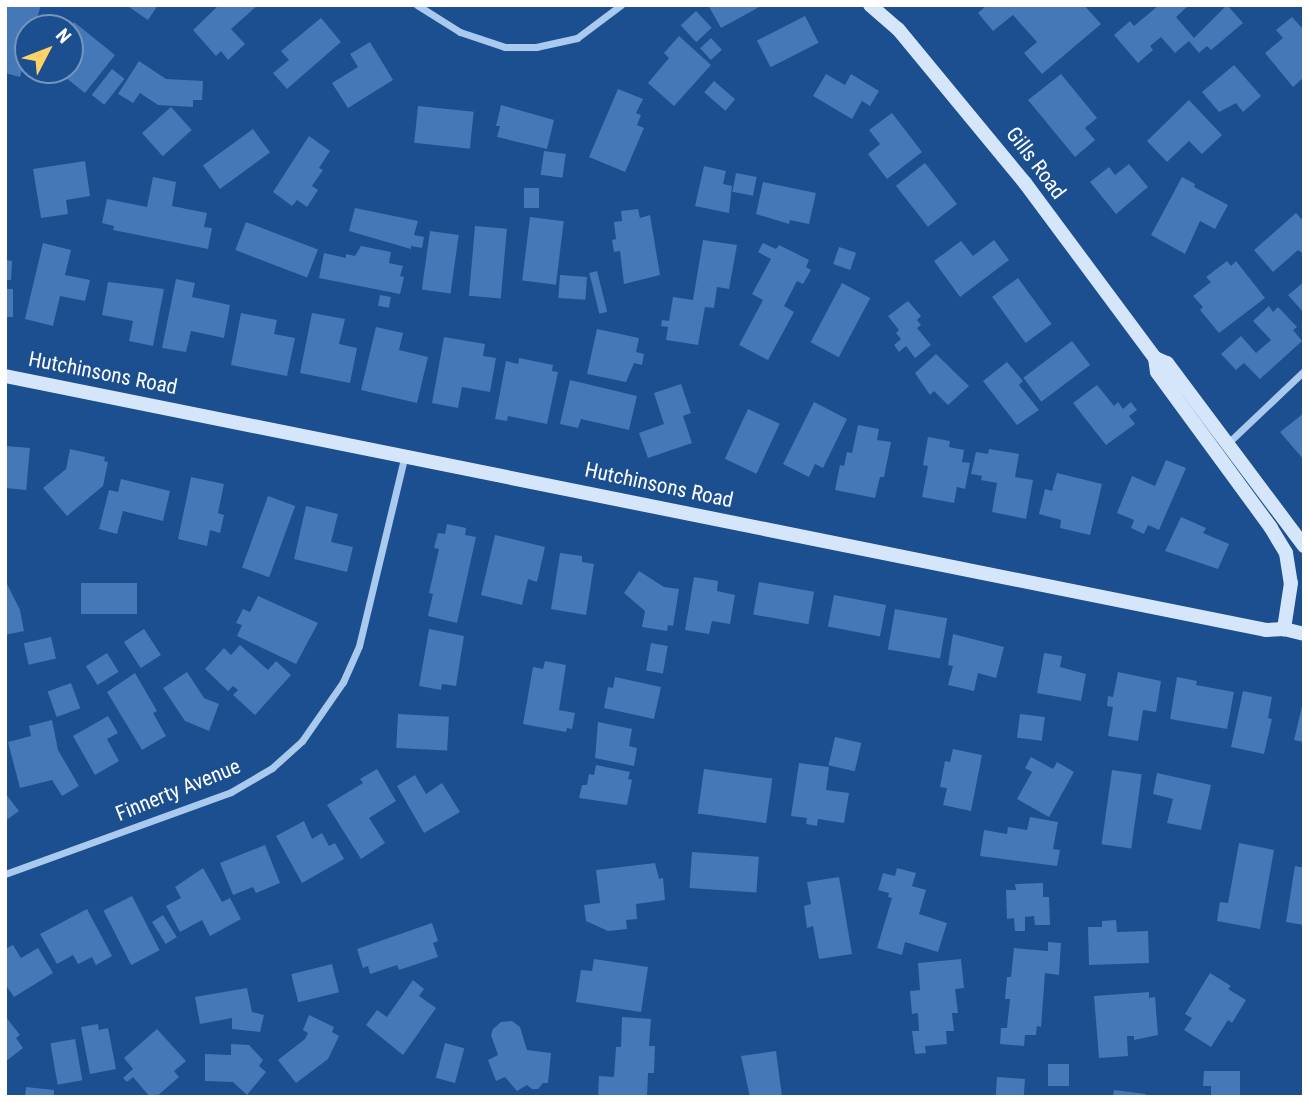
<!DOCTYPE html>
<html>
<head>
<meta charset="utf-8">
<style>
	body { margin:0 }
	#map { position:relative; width:1309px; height:1102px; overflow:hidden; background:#1b4f8f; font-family:"Roboto Condensed",sans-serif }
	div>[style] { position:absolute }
	.building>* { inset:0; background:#4478b7; transform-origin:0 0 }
	.street>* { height:7px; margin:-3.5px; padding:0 3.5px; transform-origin:3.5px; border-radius:3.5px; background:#a9c9ee }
	.secondary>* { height:14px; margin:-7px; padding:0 7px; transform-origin:7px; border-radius:7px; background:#d6e6fa }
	span { translate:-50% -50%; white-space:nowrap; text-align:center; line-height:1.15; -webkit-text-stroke:5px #1b4f8f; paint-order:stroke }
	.street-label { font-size:21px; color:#fff }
	.frame { position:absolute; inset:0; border:7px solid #fff; pointer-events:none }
	.north { position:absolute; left:14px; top:14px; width:70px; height:70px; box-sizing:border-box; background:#1b4f8f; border:2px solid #7695bc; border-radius:50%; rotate:48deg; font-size:19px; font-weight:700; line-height:28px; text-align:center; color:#fff }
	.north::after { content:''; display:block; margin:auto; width:24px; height:32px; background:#ffd166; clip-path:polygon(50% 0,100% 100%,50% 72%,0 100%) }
</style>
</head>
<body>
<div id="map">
	<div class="building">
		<div style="clip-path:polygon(5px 5px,41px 5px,34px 28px,28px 28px,28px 50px,20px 77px,5px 73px)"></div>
		<div style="clip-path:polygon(126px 5px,158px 5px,148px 20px)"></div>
		<div style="clip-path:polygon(219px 5px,258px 5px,231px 29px,245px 44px,228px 60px,221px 51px,216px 56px,193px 30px)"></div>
		<div style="clip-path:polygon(708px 5px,763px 5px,721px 28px)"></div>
		<div style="clip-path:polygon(987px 5px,1084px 5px,1101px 24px,1042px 74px,1024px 53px,1037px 42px,1013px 15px,993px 31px,978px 13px)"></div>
		<div style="clip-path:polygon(1159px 5px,1189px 5px,1176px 17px,1194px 38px,1227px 5px,1243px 23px,1211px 50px,1207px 46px,1199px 53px,1189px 41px,1175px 53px,1161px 37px,1150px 46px,1153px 50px,1138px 63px,1114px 35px,1130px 21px,1134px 26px)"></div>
		<div style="left:696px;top:11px;width:23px;height:21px;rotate:47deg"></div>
		<div style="left:805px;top:16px;width:30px;height:54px;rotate:63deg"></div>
		<div style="clip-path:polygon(1292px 17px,1304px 30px,1304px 77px,1293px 87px,1265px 53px,1283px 38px,1276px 30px)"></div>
		<div style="clip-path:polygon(321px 18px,341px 42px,287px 89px,273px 73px,289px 60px,281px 51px)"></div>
		<div style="clip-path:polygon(74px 22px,115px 55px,85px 93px,56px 70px,70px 70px,70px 27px)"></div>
		<div style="clip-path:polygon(679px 36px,711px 65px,674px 106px,648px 83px,669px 58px,664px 53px)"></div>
		<div style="left:711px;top:38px;width:16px;height:15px;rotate:47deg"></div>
		<div style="clip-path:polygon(370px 42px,393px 80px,348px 108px,332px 83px,358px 67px,350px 54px)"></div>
		<div style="clip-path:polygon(139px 61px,166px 79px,203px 81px,202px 100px,193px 100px,193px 107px,158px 105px,140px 93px,133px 103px,118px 94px)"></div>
		<div style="clip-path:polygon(1234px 65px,1261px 96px,1243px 112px,1236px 103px,1219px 112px,1202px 92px)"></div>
		<div style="left:112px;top:69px;width:16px;height:33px;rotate:38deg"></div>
		<div style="clip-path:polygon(826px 74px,845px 85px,851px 74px,879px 91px,870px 106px,862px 101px,852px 119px,813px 96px)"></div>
		<div style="clip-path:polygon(1061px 74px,1097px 118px,1085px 128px,1095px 140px,1075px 157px,1028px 100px)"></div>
		<div style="left:714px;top:81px;width:28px;height:15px;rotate:41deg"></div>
		<div style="clip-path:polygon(618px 89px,643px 99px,636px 113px,641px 115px,637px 125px,644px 128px,625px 172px,589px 157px)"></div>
		<div style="clip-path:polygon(1189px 100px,1222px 135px,1202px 154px,1189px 141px,1167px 162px,1147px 141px)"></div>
		<div style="clip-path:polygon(501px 105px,554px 120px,547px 149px,497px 137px,500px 126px,496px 126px)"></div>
		<div style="left:418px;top:106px;width:56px;height:37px;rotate:6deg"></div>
		<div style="left:171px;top:107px;width:31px;height:39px;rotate:48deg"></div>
		<div style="clip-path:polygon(892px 113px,922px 152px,887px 179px,868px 154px,880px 144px,869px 130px)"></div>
		<div style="left:253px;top:129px;width:29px;height:62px;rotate:54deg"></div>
		<div style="clip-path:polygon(309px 136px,330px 151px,319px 168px,323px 170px,312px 186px,318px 190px,307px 207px,297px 200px,292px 206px,273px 192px)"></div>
		<div style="left:544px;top:151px;width:22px;height:24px;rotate:8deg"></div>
		<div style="clip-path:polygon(85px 161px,90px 196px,66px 200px,68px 214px,41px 218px,33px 169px)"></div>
		<div style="left:925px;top:163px;width:52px;height:37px;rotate:52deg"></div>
		<div style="clip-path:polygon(1129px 164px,1148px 187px,1116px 214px,1090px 182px,1109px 167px,1115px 175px)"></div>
		<div style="clip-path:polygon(704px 166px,726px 171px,723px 184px,732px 186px,729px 213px,695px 206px)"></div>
		<div style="left:736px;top:173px;width:21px;height:19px;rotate:11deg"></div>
		<div style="clip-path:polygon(153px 177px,176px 182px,172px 206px,207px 213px,204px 227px,212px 228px,208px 249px,113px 230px,114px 226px,102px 223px,107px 199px,147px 207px)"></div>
		<div style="clip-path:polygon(1182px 177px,1195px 184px,1194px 187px,1228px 205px,1215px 229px,1200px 221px,1185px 254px,1151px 235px)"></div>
		<div style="clip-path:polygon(763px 182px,816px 193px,809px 224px,790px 220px,789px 224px,756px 214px)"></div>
		<div style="left:524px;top:188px;width:15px;height:20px"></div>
		<div style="clip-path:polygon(355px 208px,418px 221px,414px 235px,424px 237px,422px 248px,411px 246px,411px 249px,349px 231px)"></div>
		<div style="clip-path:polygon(638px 209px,640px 218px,650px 215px,660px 275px,624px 284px,620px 251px,614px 252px,612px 240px,616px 239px,614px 222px,622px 221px,621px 211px)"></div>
		<div style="clip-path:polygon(1296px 213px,1304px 222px,1304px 254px,1298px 250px,1273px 272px,1254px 250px)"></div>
		<div style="left:530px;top:217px;width:34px;height:64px;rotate:7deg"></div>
		<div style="left:246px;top:222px;width:77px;height:30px;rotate:21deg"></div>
		<div style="left:475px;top:226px;width:32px;height:70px;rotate:5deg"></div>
		<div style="left:430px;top:231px;width:29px;height:59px;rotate:8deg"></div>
		<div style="clip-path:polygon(703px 240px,737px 245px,729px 289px,717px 287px,714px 308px,705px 307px,698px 345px,666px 340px,668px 327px,661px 326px,662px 320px,669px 321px,673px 297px,693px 300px)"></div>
		<div style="clip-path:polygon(994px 240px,1009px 260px,960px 297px,934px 261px,961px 241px,973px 256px)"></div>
		<div style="clip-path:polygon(43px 243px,71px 250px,65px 275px,90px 280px,85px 301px,60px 296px,53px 326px,25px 319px)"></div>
		<div style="clip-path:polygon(763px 243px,776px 249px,779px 245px,809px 260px,806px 267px,811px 270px,803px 284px,797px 281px,784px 306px,794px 312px,768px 360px,739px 345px,763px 300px,752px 294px,771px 259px,758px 252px)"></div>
		<div style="clip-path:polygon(361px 246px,391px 252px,389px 263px,403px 266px,400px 276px,404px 277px,400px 294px,319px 278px,324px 253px,346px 258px,346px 254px,355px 256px)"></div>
		<div style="left:839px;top:247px;width:18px;height:18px;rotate:19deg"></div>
		<div style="clip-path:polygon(5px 260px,12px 261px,11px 280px,5px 280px)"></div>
		<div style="clip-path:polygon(1227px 261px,1231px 266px,1236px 261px,1265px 298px,1219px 333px,1200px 310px,1203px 307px,1193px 296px,1211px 282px,1206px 277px)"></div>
		<div style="left:597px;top:271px;width:42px;height:8px;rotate:76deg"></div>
		<div style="left:560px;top:275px;width:27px;height:23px;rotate:4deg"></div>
		<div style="left:1018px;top:278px;width:57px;height:32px;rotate:54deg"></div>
		<div style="clip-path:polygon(176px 279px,195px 283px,192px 297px,230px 305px,224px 338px,191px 331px,186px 352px,162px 348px)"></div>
		<div style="clip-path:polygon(108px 282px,164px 289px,153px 346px,129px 341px,133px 321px,102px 315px)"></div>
		<div style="clip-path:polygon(1304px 282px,1304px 313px,1288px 295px)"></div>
		<div style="left:842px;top:283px;width:32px;height:67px;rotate:28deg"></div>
		<div style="left:5px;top:289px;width:8px;height:28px"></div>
		<div style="left:380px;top:295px;width:11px;height:11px;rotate:10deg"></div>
		<div style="clip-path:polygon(908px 301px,921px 316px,917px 320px,921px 325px,917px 328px,931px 345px,915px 358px,906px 346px,899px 352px,894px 345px,901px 339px,896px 333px,899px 330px,888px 316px)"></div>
		<div style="clip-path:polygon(1269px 306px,1273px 312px,1278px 307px,1297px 327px,1293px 330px,1302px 341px,1260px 379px,1244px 363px,1236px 370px,1221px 354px,1241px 336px,1256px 353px,1271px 340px,1253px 321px)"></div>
		<div style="clip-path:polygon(241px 313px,277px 320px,274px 334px,295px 338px,287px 376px,231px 365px)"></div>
		<div style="clip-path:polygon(312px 313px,345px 319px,339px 344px,357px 348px,350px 383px,300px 373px)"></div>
		<div style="clip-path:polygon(376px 327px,403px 333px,399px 350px,428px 357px,417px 403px,361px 390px)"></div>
		<div style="clip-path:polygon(597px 329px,639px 338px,636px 352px,644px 354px,642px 365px,634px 363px,626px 382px,587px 374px)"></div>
		<div style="clip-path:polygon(444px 337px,485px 344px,483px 356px,496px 358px,490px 392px,462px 387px,458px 408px,432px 403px)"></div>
		<div style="left:1072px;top:341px;width:30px;height:61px;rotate:53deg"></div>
		<div style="clip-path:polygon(936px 354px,969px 386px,948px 405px,934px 391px,930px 395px,915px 373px)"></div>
		<div style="clip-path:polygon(519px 358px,553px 365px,552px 371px,558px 372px,547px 424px,508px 416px,507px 421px,495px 419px,506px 361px,518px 364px)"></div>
		<div style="clip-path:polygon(1007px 362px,1023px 381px,1019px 385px,1039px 410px,1017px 425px,983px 381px)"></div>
		<div style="clip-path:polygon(570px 380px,637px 396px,629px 430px,581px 419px,578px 428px,560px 424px)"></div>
		<div style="clip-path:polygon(681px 384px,691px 413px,683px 416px,692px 443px,648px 458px,639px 433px,664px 424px,654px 393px)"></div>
		<div style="clip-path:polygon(1097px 385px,1114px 406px,1118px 402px,1123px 409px,1131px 402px,1137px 410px,1129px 416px,1135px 424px,1106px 445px,1073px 403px)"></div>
		<div style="clip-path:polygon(814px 402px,847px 419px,823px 468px,815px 464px,809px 477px,783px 464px)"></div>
		<div style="left:748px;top:409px;width:35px;height:55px;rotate:25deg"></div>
		<div style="clip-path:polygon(1304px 413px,1304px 460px,1280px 432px)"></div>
		<div style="clip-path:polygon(858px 425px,879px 429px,877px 440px,891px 442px,884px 477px,880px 477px,875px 498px,835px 490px,840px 465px,844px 466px,847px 452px,852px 453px)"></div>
		<div style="clip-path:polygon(928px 437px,950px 441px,949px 447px,964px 450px,962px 462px,970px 463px,965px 489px,957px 487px,954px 503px,922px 497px,928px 466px,923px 465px)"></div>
		<div style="left:6px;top:446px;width:24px;height:42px;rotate:5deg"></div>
		<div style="clip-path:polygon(70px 449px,105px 457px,104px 461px,108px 462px,103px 486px,67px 516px,43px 488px,66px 469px)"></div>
		<div style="clip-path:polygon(989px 449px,1019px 454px,1015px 477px,1033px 480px,1026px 519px,992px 512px,997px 483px,981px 480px,982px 476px,971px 474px,976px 452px,988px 454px)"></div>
		<div style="clip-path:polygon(1166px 460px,1186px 468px,1159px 530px,1148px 525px,1144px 534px,1131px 528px,1134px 520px,1117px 513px,1132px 476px,1155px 486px)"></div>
		<div style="clip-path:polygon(1057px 473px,1102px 484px,1090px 535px,1060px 528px,1061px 520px,1039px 514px,1045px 489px,1052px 491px)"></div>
		<div style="clip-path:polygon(191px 477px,224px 484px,218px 513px,224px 515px,220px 533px,210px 530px,207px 546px,178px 539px)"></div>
		<div style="clip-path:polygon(121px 479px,170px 491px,163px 521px,123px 511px,117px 534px,99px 529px,109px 490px,118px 492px)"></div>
		<div style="left:268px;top:496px;width:29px;height:76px;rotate:20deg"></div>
		<div style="clip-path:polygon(306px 506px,338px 514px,331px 542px,353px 547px,347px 572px,294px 559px)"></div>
		<div style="clip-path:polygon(1181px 517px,1206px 528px,1203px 533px,1229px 544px,1218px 569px,1165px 551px)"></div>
		<div style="clip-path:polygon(447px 524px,466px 528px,465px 535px,476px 537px,457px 623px,428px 616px,433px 594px,429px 593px,439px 549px,434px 548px,438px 533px,445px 534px)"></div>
		<div style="clip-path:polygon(495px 535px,545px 547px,537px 582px,528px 579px,522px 605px,481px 595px)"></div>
		<div style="clip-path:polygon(560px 553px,582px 556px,582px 562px,594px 564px,586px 615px,551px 609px)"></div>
		<div style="clip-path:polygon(639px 571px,664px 587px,679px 589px,673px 626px,668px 625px,667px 631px,642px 627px,645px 611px,624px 593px)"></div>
		<div style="clip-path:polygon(694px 577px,718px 581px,717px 591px,735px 595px,730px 624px,712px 621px,709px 634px,685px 630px)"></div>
		<div style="clip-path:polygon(5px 580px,20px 610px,24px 631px,5px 635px)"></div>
		<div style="left:759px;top:582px;width:56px;height:33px;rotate:10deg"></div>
		<div style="left:81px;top:583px;width:56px;height:31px"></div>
		<div style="left:834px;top:595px;width:53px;height:32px;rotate:11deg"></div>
		<div style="clip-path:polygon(258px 596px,318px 623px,296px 664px,237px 636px,242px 625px,236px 623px,243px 609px,250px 612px)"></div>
		<div style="left:895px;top:609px;width:53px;height:41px;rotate:10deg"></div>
		<div style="left:144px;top:629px;width:31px;height:24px;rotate:57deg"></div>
		<div style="clip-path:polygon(429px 629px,464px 636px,456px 686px,442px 684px,441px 690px,419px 686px)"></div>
		<div style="clip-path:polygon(953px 634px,1004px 647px,996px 678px,978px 673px,974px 691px,948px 685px,953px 666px,948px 665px)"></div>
		<div style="left:51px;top:637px;width:22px;height:28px;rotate:77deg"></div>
		<div style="left:651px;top:643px;width:17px;height:28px;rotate:10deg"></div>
		<div style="clip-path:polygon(240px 645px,268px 670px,276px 661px,291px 675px,255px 715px,233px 695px,238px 690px,233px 686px,228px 691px,205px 669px,224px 648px,231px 655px)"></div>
		<div style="left:107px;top:653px;width:22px;height:25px;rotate:58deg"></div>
		<div style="clip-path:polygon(1044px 653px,1062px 656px,1060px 667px,1086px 674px,1081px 701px,1037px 693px)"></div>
		<div style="clip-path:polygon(545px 661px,566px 665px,559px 710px,575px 713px,572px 729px,567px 728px,566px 732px,523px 724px,533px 667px,543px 669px)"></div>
		<div style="clip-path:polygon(187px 672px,204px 698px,219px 704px,209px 731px,185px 721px,163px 688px)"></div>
		<div style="clip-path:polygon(1118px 672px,1161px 681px,1156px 712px,1143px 710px,1138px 741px,1108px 736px,1113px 707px,1107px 706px,1108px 696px,1113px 697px)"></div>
		<div style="clip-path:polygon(135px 673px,157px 711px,153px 713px,166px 736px,142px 750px,107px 692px)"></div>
		<div style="clip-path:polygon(615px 677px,661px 687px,654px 719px,604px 708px,608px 687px,613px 688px)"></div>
		<div style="clip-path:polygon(1177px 677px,1197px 681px,1196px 685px,1234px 692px,1227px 729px,1170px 719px)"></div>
		<div style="left:71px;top:683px;width:27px;height:25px;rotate:70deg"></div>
		<div style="clip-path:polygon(1243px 691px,1272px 697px,1268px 718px,1272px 719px,1264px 754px,1231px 747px)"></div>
		<div style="clip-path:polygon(1303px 702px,1304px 703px,1304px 742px,1294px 740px)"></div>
		<div style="left:398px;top:714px;width:51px;height:34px;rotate:3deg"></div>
		<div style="left:1020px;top:714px;width:25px;height:24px;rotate:7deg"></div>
		<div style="clip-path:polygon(108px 716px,118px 733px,107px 739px,119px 761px,95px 775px,73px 736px)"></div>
		<div style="clip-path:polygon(52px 720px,58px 750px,79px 786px,62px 796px,52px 780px,20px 788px,8px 742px,31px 736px,29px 726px)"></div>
		<div style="clip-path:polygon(598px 722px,632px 729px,629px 746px,637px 748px,634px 766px,595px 758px)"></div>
		<div style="left:835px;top:737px;width:27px;height:29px;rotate:13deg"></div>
		<div style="clip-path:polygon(953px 749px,982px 755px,971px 811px,943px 805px,947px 788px,940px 787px,945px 761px,950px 762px)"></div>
		<div style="clip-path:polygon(1031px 757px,1053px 769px,1057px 762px,1074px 772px,1049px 817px,1017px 799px,1032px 772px,1025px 768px)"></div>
		<div style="clip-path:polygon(799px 763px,829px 767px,826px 790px,849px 793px,844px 823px,818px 819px,817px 826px,806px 824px,807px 818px,791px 816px)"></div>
		<div style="clip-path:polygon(596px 765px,630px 772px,628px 779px,632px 780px,627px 805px,579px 798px,582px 785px,587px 785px,589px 774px,594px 775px)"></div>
		<div style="clip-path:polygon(377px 769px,396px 801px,369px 818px,385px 843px,361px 859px,327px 805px,363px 783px,360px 779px)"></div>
		<div style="left:704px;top:769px;width:69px;height:45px;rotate:8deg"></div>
		<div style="left:1112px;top:770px;width:30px;height:75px;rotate:8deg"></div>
		<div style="clip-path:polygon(1157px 773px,1211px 785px,1201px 830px,1167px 823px,1173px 799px,1153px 794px)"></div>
		<div style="clip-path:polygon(415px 775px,426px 794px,442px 783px,460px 812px,424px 833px,397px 786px)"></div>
		<div style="clip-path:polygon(5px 793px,19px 811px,5px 821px)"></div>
		<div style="clip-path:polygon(1030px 817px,1058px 822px,1053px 849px,1060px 850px,1057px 866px,980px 856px,984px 830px,1007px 834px,1008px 827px,1027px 830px)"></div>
		<div style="clip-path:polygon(304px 821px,312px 839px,322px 833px,329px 846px,335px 843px,344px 859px,302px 883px,276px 836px)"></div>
		<div style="clip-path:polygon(1239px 843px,1274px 850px,1260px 929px,1217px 921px,1220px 902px,1228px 903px)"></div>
		<div style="clip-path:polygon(265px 845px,280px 883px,256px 893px,253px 887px,233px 895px,220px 863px)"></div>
		<div style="left:692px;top:852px;width:67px;height:36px;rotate:4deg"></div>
		<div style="clip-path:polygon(655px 863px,659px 879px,663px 878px,665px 900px,636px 904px,637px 919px,626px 920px,627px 929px,608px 931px,586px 921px,584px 905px,600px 903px,596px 870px)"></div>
		<div style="clip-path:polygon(1295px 866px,1304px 868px,1304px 925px,1286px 922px)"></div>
		<div style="clip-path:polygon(203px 868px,222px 902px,230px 898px,241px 919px,210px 936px,202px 920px,180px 932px,166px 906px,181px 898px,175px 887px)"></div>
		<div style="clip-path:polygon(897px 868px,916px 873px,912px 886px,926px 890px,919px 914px,947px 923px,938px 952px,905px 942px,902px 955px,877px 948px,892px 898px,888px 897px,889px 893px,878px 890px,883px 873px,895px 876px)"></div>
		<div style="clip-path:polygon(839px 877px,852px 954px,819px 959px,813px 926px,807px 928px,804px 906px,811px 904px,807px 882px)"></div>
		<div style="clip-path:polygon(1043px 883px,1043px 897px,1049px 897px,1050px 925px,1035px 925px,1034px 916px,1025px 917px,1025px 931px,1015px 931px,1014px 918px,1007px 919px,1006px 890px,1016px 890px,1015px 884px)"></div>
		<div style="left:132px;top:896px;width:61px;height:32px;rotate:63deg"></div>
		<div style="clip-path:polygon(87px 909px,112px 956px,96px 965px,92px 957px,78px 964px,73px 955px,57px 964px,40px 934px)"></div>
		<div style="left:163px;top:915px;width:26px;height:13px;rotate:58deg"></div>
		<div style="clip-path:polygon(1116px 920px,1117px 932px,1148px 931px,1149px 963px,1089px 965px,1088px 927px,1102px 927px,1102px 921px)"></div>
		<div style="clip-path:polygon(432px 923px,438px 941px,433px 943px,438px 957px,399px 970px,397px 965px,370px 974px,368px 966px,363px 968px,357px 949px)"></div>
		<div style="clip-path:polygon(1048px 942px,1061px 943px,1059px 975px,1045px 973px,1041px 1027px,1037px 1026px,1036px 1035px,1025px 1035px,1024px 1046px,1000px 1044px,1001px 1028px,1007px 1028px,1010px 999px,1005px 999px,1007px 977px,1011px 977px,1014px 948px,1048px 951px)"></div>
		<div style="clip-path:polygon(13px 945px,21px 958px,38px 948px,53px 973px,14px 997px,5px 984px,5px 949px)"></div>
		<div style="clip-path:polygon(594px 959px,648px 967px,641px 1012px,576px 1002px,581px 970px,592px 971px)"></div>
		<div style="clip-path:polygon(961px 959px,964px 988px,955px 989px,958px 1013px,952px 1013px,954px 1031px,946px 1031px,947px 1044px,925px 1046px,926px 1053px,915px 1054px,912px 1031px,919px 1031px,918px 1013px,912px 1014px,910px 991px,920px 990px,918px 963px)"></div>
		<div style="left:332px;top:964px;width:29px;height:42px;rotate:76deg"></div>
		<div style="clip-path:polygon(1210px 973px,1231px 986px,1228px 989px,1246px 1000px,1232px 1023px,1228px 1020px,1211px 1047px,1184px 1030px,1192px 1018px,1185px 1014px)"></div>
		<div style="clip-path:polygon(413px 980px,424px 989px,419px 996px,436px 1008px,403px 1055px,366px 1025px,377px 1010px,387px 1017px)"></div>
		<div style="clip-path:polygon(247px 988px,252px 1012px,264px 1015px,260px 1032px,232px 1029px,232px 1018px,200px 1024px,195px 997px)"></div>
		<div style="clip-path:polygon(1149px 992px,1149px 998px,1155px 997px,1158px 1035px,1134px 1040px,1134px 1036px,1127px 1036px,1128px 1056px,1099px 1058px,1094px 996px)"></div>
		<div style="clip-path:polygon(309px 1015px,334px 1027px,332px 1032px,339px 1036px,328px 1059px,296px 1083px,278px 1060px,305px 1039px,308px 1033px,303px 1030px)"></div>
		<div style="clip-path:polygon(5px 1016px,20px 1035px,16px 1038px,23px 1048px,5px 1062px)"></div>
		<div style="clip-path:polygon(622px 1017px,651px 1019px,649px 1046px,655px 1046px,654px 1073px,648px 1073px,647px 1097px,598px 1097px,599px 1076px,614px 1077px,616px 1047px,621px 1047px)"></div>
		<div style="clip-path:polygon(512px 1021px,520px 1027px,527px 1050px,551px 1053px,548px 1083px,543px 1083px,538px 1089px,532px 1089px,527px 1085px,517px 1091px,505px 1077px,496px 1081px,488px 1060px,498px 1055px,491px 1035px,493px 1029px,501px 1022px)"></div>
		<div style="clip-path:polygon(98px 1024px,99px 1030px,108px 1028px,116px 1069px,90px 1074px,81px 1027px)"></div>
		<div style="clip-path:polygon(157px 1029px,186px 1061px,174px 1071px,179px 1077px,156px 1097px,150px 1097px,133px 1077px,127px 1082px,123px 1078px,133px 1069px,124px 1058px)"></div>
		<div style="left:75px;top:1039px;width:42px;height:25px;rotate:80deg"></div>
		<div style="left:445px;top:1043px;width:20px;height:36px;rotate:15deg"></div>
		<div style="clip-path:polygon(231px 1044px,249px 1045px,263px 1060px,259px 1066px,266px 1072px,247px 1095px,233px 1082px,205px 1081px,205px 1054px,231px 1055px)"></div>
		<div style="clip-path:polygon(776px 1051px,782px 1097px,750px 1097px,741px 1056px)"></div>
		<div style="left:1048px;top:1064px;width:21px;height:22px"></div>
		<div style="clip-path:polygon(1204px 1071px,1240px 1071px,1240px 1097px,1211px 1097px,1211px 1086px,1203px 1086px)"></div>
		<div style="left:997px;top:1077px;width:28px;height:20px;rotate:4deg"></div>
		<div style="clip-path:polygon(26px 1087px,54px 1090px,54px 1097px,25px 1097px)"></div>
		<div style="clip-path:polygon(1114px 1090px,1146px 1094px,1146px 1097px,1113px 1097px)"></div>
	</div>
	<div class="street">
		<div style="left:417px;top:5px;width:51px;rotate:32.1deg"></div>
		<div style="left:460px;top:32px;width:47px;rotate:18.4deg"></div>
		<div style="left:505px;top:47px;width:31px"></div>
		<div style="left:536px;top:47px;width:42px;rotate:-12.4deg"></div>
		<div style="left:577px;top:38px;width:55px;rotate:-36.9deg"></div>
		<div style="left:1228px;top:443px;width:105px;rotate:-43.5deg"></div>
		<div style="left:5px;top:874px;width:240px;rotate:-19.9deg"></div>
		<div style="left:231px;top:792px;width:48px;rotate:-30.3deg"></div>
		<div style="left:272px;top:768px;width:40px;rotate:-42deg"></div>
		<div style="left:302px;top:741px;width:72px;rotate:-55.2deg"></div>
		<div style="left:343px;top:682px;width:39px;rotate:-66deg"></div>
		<div style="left:359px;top:646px;width:196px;rotate:-76.5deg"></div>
	</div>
	<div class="secondary">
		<div style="left:870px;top:5px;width:37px;rotate:41deg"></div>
		<div style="left:898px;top:29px;width:200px;rotate:50.5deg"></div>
		<div style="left:1025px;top:183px;width:218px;rotate:53.4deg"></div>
		<div style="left:1155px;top:358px;width:14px;rotate:82deg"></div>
		<div style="left:1157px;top:372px;width:193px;rotate:53.8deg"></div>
		<div style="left:1271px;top:528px;width:29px;rotate:59deg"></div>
		<div style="left:1286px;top:553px;width:30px;rotate:81deg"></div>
		<div style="left:1291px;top:583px;width:47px;rotate:98.7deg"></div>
		<div style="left:1155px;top:358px;width:13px;rotate:23deg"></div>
		<div style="left:1167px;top:363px;width:229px;rotate:53.2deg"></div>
		<div style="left:5px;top:376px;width:1286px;rotate:11.39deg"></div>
		<div style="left:1266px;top:630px;width:18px;rotate:-3deg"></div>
		<div style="left:1284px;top:629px;width:21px;rotate:14deg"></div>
	</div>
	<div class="street-label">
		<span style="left:1036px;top:163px;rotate:53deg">Gills Road</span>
		<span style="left:103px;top:373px;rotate:11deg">Hutchinsons Road</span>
		<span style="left:659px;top:485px;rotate:12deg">Hutchinsons Road</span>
		<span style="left:178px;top:790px;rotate:-22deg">Finnerty Avenue</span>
	</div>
	<div class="frame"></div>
	<div class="north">N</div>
</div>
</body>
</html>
